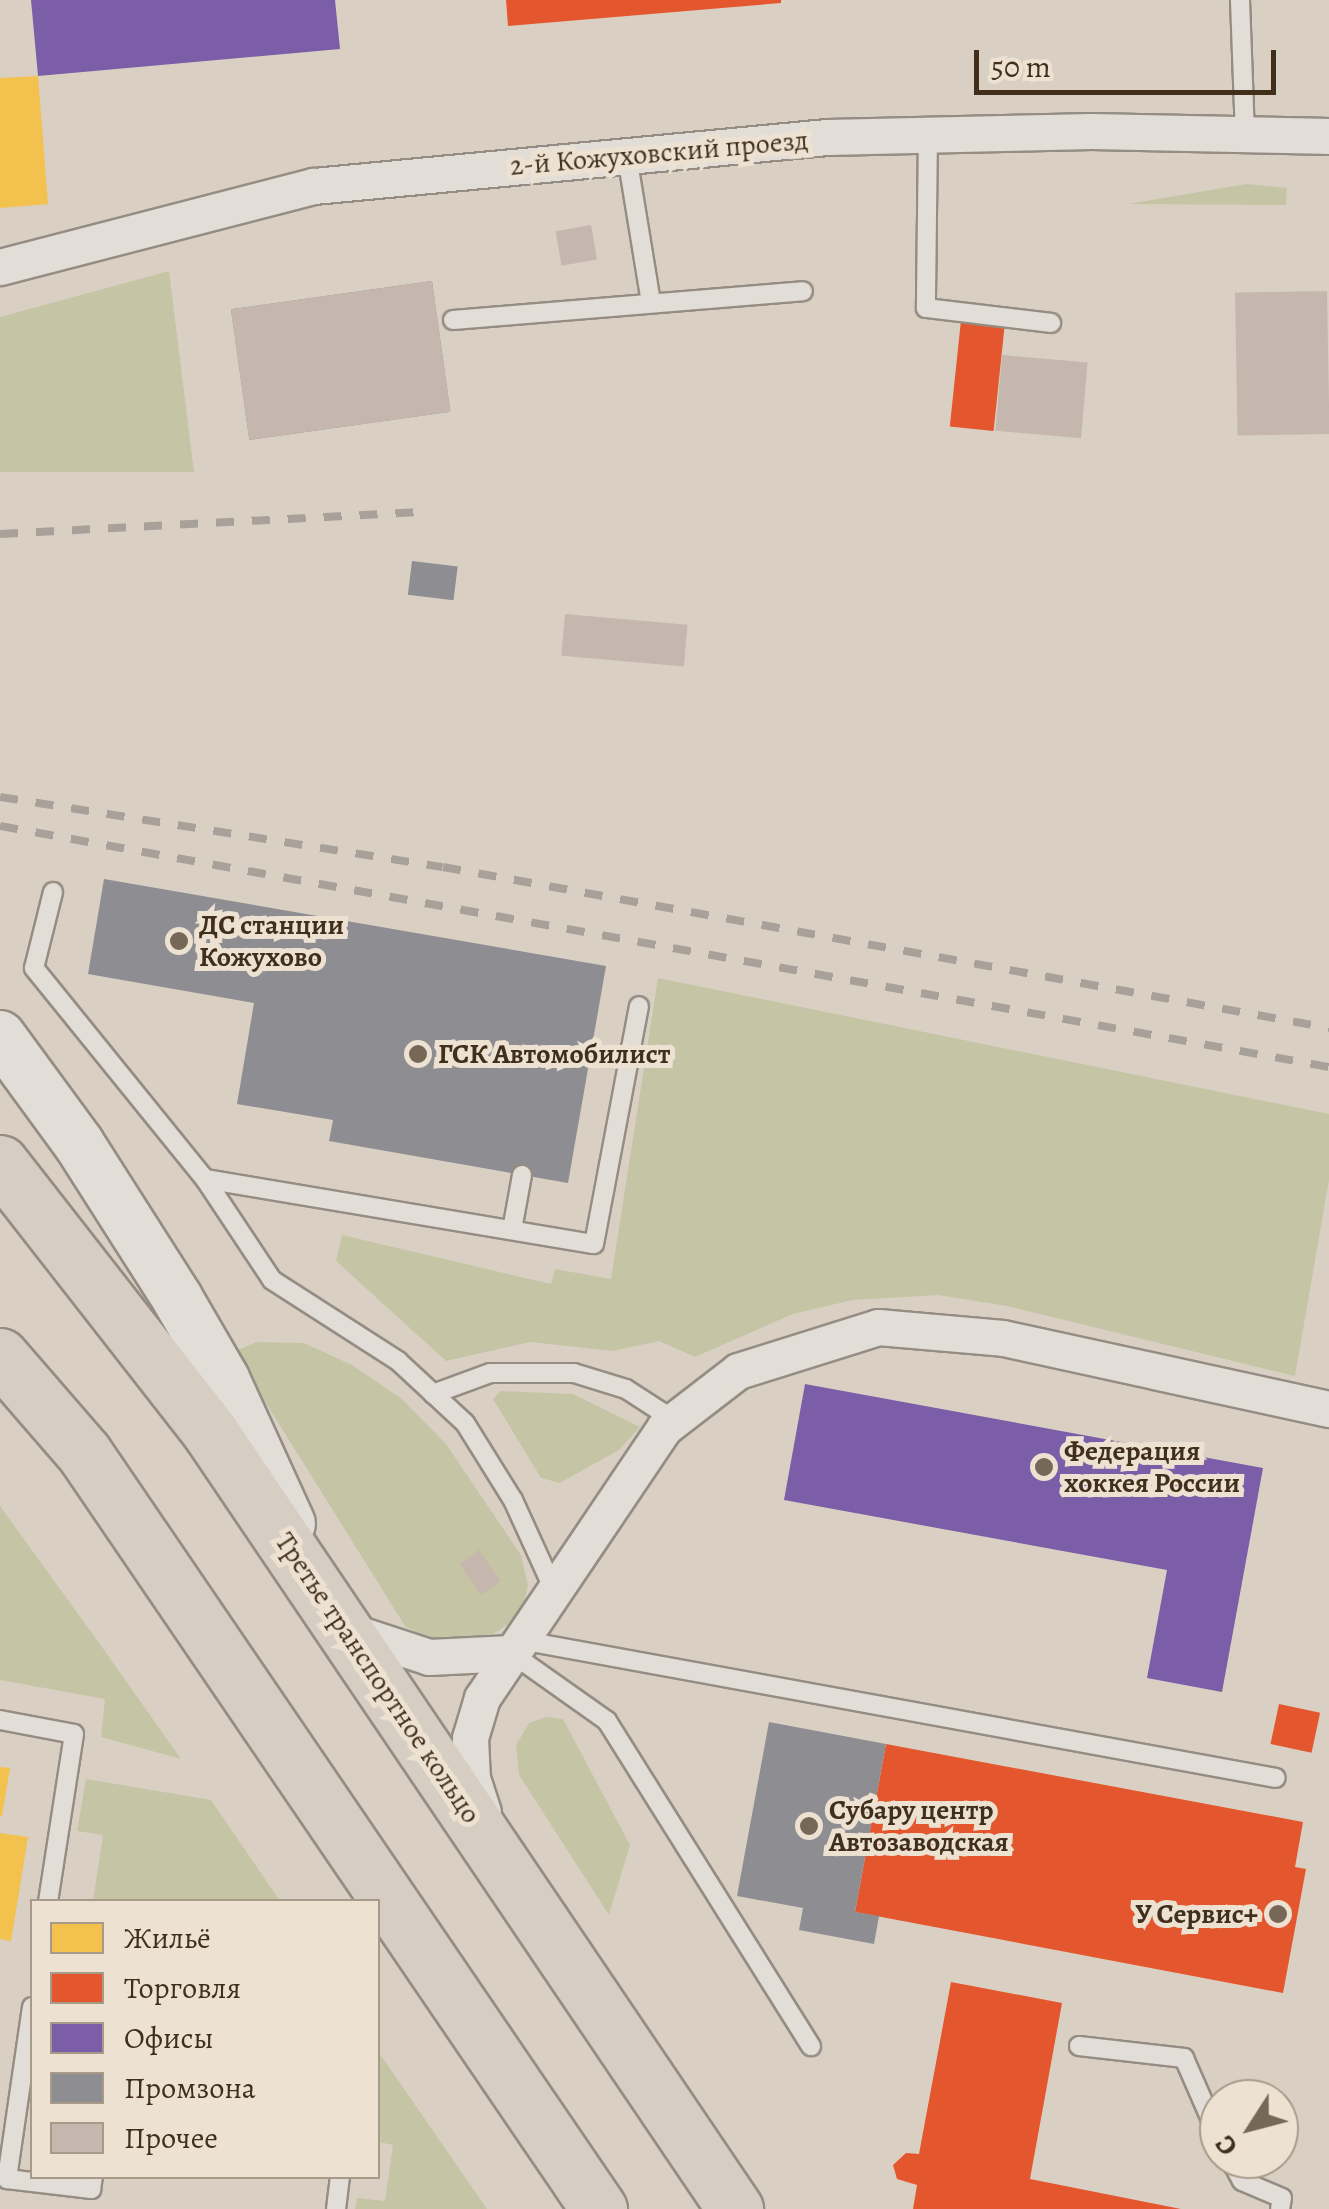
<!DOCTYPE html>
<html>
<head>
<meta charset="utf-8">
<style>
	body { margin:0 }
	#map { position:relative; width:1329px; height:2209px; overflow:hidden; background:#d9d0c3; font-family:Alegreya,serif }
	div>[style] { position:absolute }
	.green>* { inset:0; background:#c5c5a6 }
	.homes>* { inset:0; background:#f2c14e }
	.shops>* { inset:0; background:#e4572e; transform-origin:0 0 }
	.offices>* { inset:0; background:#7b5ea7 }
	.industry>* { inset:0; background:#8d8d92; transform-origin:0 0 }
	.building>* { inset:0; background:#c6b7ae; transform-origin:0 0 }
	.roads { filter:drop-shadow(2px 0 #958d84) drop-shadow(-2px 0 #958d84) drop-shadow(0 2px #958d84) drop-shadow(0 -2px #958d84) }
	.service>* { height:18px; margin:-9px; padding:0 9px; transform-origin:9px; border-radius:9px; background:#e2ded7 }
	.minor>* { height:35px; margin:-17.5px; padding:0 17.5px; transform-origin:17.5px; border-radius:17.5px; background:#e2ded7 }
	.secondary>* { height:50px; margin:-25px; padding:0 25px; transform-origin:25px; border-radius:25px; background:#e2ded7 }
	.primary>* { height:55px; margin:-27.5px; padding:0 27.5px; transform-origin:27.5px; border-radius:27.5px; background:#d6cec3 }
	.rail>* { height:8px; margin-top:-4px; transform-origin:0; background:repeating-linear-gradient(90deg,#a7a19a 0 18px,transparent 0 36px) }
	.dots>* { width:28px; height:28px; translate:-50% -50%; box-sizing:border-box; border:5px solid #ede2d2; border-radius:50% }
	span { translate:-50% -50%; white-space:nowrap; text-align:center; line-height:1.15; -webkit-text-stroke:10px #ede2d2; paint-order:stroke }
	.street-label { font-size:28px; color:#412f1c }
	.poi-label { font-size:28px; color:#412f1c; font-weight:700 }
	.left { translate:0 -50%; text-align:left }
	.right { translate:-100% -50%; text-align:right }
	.legend { position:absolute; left:30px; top:1899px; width:350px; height:280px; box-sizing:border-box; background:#ede2d2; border:2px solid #a89a89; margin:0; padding:12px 18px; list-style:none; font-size:30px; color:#412f1c }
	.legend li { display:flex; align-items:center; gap:20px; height:50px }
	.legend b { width:50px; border:2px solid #a89a89 }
	.north { position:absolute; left:1199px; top:2079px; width:100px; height:100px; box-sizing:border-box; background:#ede2d2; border:2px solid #a89a89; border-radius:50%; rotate:234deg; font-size:28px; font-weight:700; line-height:40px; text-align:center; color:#412f1c }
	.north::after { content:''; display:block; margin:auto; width:35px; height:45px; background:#766756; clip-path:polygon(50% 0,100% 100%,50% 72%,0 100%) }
	.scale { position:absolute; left:974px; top:50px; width:302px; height:45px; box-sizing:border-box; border:5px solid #412f1c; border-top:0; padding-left:12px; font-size:30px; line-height:35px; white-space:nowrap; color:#412f1c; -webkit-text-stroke:8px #ede2d2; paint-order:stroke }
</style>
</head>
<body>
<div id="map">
	<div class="green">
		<div style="clip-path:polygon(1246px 184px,1287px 188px,1286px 205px,1128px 204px)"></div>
		<div style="clip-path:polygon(169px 271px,194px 472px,0 472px,0 317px)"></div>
		<div style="clip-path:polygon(658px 978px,1329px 1114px,1329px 1180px,1295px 1376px,1007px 1306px,938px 1295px,853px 1300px,793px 1314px,695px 1357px,659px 1341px,613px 1351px,530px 1342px,446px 1361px,336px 1261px,342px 1235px,551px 1284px,555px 1269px,611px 1279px)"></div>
		<div style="clip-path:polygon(256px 1342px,304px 1343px,352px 1365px,402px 1399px,446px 1444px,521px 1555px,528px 1585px,521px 1616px,479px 1643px,436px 1643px,405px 1626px,234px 1352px)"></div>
		<div style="clip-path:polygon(500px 1391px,573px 1394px,640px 1427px,619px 1450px,560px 1483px,541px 1478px,493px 1399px)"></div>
		<div style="clip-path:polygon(0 1506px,97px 1640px,181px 1759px,101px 1737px,105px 1699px,0 1680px)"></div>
		<div style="clip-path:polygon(546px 1717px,563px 1719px,630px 1845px,609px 1915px,519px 1775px,516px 1745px,529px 1723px)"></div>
		<div style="clip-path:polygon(86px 1779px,211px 1800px,280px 1901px,93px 1901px,103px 1835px,77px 1831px)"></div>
		<div style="clip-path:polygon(380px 2054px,487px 2209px,355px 2209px,357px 2198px,385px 2201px,393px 2145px,378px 2142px)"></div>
	</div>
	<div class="homes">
		<div style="clip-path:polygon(38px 76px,48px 204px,0 208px,0 78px)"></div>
		<div style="clip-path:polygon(0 1767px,10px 1768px,2px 1816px,0 1816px)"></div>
		<div style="clip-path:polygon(0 1833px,28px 1837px,11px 1941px,0 1939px)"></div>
	</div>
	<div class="shops">
		<div style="clip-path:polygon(506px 0,781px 0,781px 3px,508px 26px)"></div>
		<div style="left:961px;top:320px;width:44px;height:107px;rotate:6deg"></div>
		<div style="left:1279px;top:1704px;width:42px;height:41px;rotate:12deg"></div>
		<div style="clip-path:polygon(886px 1744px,1303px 1822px,1295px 1867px,1306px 1869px,1283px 1993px,855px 1912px)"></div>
		<div style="clip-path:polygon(951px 1982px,1062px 2003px,1030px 2179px,1181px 2209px,913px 2209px,917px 2185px,897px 2179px,893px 2165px,906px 2153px,919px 2154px)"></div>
	</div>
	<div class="offices">
		<div style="clip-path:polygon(31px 0,335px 0,340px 49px,38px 76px)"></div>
		<div style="clip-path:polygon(805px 1384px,1263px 1468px,1222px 1692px,1147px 1678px,1167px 1570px,784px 1500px)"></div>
	</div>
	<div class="industry">
		<div style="left:432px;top:281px;width:132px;height:203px;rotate:82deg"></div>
		<div style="left:412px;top:561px;width:46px;height:34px;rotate:7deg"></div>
		<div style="clip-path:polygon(104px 879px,606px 966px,568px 1183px,329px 1141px,333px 1120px,237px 1104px,254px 1003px,88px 974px)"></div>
		<div style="clip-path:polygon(769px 1722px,886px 1744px,855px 1912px,879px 1916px,874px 1944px,799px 1930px,803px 1908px,737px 1896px)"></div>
	</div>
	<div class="building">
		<div style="left:591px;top:225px;width:35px;height:36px;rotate:80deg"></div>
		<div style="left:432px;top:281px;width:132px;height:203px;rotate:82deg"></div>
		<div style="left:1327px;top:291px;width:143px;height:92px;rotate:89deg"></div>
		<div style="left:1002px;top:355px;width:86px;height:76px;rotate:5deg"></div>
		<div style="left:565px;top:614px;width:123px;height:42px;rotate:5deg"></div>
		<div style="left:479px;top:1550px;width:38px;height:24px;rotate:55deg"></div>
	</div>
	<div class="roads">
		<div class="service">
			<div style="left:1240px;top:0;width:134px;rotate:87.9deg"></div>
			<div style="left:928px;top:133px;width:175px;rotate:90.7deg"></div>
			<div style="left:926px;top:308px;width:126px;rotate:6.8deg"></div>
			<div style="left:627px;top:156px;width:149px;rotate:80.7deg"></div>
			<div style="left:453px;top:320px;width:351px;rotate:-4.7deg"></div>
			<div style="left:53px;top:892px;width:78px;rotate:104deg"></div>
			<div style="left:34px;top:968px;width:272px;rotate:51deg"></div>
			<div style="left:205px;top:1179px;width:121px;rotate:56.4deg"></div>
			<div style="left:272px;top:1280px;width:150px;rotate:32.7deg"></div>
			<div style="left:398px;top:1361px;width:91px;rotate:42.8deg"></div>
			<div style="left:465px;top:1423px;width:91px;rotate:58.1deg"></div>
			<div style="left:513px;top:1500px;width:99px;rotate:65.5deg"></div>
			<div style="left:205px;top:1179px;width:394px;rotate:9.5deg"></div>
			<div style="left:594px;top:1244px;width:242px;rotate:-79.3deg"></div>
			<div style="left:512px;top:1230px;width:56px;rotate:-79.7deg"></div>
			<div style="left:433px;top:1394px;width:61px;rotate:-20.2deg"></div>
			<div style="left:490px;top:1373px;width:84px"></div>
			<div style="left:574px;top:1373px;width:54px;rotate:17.1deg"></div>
			<div style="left:626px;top:1389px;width:57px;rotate:32.9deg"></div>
			<div style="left:520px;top:1640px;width:768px;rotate:10.34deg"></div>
			<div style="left:511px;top:1653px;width:118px;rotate:35.3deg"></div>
			<div style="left:607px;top:1721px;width:384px;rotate:57.9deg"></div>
			<div style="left:0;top:1720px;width:75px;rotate:10.7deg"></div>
			<div style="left:74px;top:1734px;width:170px;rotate:98.8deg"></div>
			<div style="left:32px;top:2007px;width:174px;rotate:98.3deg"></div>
			<div style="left:7px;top:2179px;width:85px;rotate:6.8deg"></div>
			<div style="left:91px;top:2189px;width:13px;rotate:-81deg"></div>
			<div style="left:1079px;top:2046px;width:106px;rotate:6.5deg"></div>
			<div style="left:1184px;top:2058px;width:87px;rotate:66.4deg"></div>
			<div style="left:1230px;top:2159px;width:25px;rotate:61deg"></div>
			<div style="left:1242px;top:2181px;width:43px;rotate:23deg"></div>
			<div style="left:1282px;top:2198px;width:11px;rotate:100deg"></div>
			<div style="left:336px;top:2209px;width:33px;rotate:-83deg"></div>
		</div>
		<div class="minor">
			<div style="left:0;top:267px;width:324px;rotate:-14.5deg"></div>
			<div style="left:314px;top:186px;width:515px;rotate:-5.46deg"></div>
			<div style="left:827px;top:137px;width:264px;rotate:-1.3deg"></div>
			<div style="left:1091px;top:131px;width:238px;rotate:1.2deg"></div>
			<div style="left:347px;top:1630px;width:86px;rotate:18.2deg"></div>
			<div style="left:429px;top:1657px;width:82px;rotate:-2.8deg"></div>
			<div style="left:483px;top:1812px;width:35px;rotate:-108deg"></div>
			<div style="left:472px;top:1779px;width:41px;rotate:-92.8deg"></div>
			<div style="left:470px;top:1738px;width:42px;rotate:-73.3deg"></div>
			<div style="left:482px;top:1698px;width:326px;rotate:-56deg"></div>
			<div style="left:664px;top:1428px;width:93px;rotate:-37.6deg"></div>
			<div style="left:738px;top:1371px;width:147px;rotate:-17.4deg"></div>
			<div style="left:878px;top:1327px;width:125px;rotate:5deg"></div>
			<div style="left:1003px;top:1338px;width:334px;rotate:12.3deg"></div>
		</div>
		<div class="secondary">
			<div style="left:0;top:1036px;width:134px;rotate:53.8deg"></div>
			<div style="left:79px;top:1144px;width:183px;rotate:57.5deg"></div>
			<div style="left:177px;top:1298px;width:94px;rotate:59.9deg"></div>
			<div style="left:224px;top:1379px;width:159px;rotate:65.5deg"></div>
		</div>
		<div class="primary">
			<div style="left:0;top:1163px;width:341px;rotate:52deg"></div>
			<div style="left:210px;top:1432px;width:938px;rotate:55.95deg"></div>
			<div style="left:0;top:1356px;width:128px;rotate:49.1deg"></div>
			<div style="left:84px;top:1453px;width:915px;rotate:55.74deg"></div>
		</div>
	</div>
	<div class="rail">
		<div style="left:0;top:534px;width:426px;rotate:-3deg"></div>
		<div style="left:0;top:797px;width:448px;rotate:9deg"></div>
		<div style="left:443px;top:867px;width:901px;rotate:10.3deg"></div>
		<div style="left:0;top:826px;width:1351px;rotate:10.28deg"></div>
	</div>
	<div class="dots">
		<div style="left:179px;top:941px;background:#766756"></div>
		<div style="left:418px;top:1054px;background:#766756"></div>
		<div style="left:1044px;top:1467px;background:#766756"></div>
		<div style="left:809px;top:1826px;background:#766756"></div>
		<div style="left:1278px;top:1914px;background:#766756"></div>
	</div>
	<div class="street-label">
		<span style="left:659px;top:153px;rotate:-5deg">2-й Кожуховский проезд</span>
		<span style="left:378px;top:1678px;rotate:56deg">Третье транспортное кольцо</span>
	</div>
	<div class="poi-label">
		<span class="left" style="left:199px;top:941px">ДС станции<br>Кожухово</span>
		<span class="left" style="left:438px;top:1054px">ГСК Автомобилист</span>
		<span class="left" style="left:1064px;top:1467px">Федерация<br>хоккея России</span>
		<span class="left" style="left:829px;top:1826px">Субару центр<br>Автозаводская</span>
		<span class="right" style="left:1258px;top:1914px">У Сервис+</span>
	</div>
	<ul class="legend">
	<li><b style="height:28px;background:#f2c14e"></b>Жильё</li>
	<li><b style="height:28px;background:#e4572e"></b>Торговля</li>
	<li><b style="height:28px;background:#7b5ea7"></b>Офисы</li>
	<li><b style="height:28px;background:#8d8d92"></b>Промзона</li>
	<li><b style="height:28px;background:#c6b7ae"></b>Прочее</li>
	</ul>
	<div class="north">С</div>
	<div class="scale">50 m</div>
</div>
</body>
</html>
